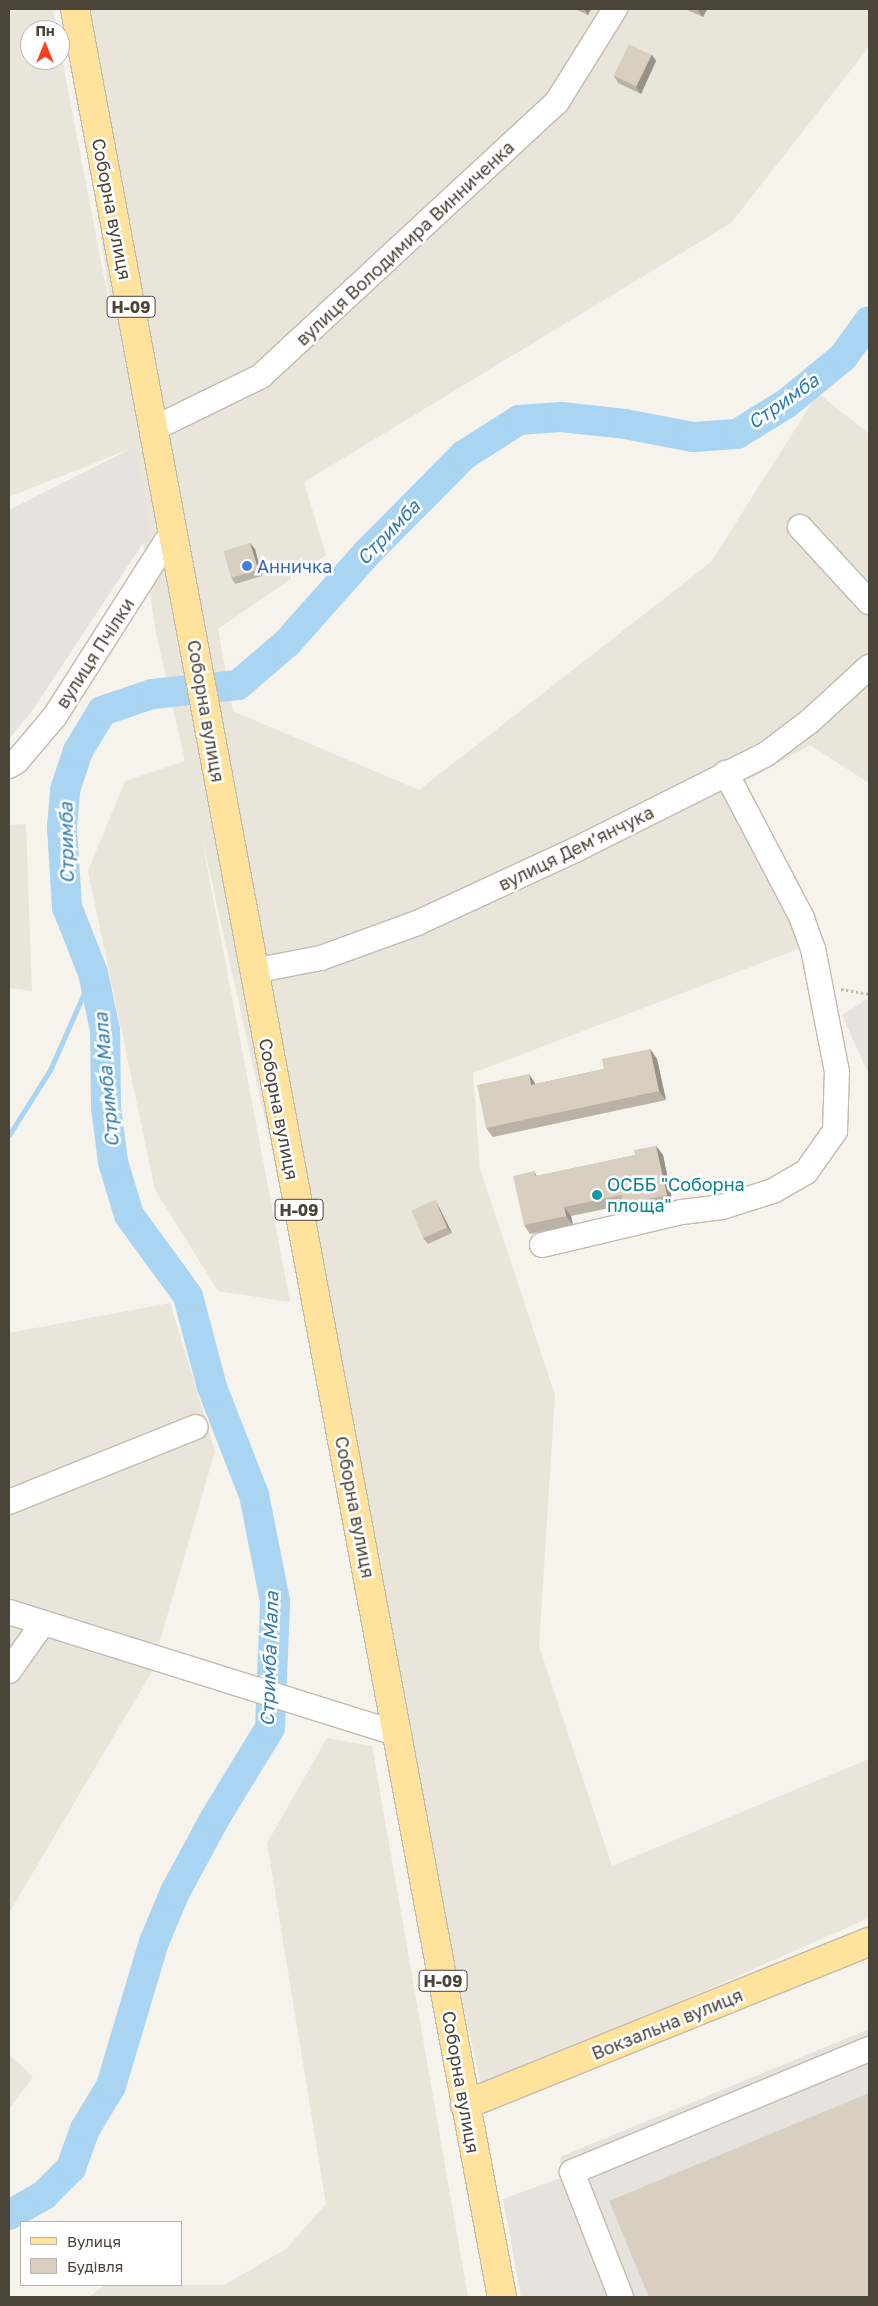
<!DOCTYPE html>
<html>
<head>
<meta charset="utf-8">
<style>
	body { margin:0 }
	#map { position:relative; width:878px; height:2306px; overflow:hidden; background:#f6f3ec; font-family:"Golos Text",sans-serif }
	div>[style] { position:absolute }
	.residential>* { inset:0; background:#eae5da }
	.industrial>* { inset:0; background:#e6e2dd }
	.stream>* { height:5px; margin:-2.5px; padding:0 2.5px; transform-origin:2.5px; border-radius:2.5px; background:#a9d4f2 }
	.river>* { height:30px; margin:-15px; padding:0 15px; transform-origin:15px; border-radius:15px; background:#a9d4f2 }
	.path>* { height:3px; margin-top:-1.5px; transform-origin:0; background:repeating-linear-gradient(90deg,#c4b79f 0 2.5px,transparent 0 5px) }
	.roads { filter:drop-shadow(1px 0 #c2bbae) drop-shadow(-1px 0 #c2bbae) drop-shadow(0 1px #c2bbae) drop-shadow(0 -1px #c2bbae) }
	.minor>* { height:24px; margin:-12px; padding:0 12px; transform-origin:12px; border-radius:12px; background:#fff }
	.major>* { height:28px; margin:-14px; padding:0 14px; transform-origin:14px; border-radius:14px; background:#ffe39c }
	.wall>* { inset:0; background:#bab2a6 }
	.shaded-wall>* { inset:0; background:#979187 }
	.building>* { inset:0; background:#d8cfc1; transform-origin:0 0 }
	.dots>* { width:14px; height:14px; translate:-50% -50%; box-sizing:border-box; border:2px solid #fff; border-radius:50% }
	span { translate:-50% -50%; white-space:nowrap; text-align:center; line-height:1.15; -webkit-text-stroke:5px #fff; paint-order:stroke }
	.shield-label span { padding:1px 4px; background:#fff; border:1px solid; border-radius:4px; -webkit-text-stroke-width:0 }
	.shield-label { font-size:16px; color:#4b4439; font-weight:700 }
	.street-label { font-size:18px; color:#4b4439 }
	.shop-label { font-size:18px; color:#366cbe }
	.left { translate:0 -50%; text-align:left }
	.culture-label { font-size:18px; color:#0d838f }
	.water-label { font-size:19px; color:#2e7ab2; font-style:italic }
	.frame { position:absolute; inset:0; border:10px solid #4b4439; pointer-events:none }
	.legend { position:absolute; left:20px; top:2221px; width:162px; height:65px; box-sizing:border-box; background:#fff; border:1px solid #b7b4b0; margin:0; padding:6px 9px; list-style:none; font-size:15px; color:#4b4439 }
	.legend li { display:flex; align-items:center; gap:10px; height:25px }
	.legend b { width:25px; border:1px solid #b7b4b0 }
	.north { position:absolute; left:20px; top:20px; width:50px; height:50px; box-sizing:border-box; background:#fff; border:1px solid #b7b4b0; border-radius:50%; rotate:0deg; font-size:14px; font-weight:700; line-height:20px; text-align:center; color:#4b4439 }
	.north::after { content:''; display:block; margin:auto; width:18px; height:22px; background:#fc3f1d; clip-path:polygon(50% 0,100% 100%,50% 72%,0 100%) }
</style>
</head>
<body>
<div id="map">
	<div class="residential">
		<div style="clip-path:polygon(9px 9px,53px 9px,57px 30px,30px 30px,30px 60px,60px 60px,60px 48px,113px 324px,70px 9px,869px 9px,869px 47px,731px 223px,304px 482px,326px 555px,218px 629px,233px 711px,419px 790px,711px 562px,818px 393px,869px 434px,869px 783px,810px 745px,746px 781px,813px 949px,803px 947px,473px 1073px,480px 1169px,555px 1395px,539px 1646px,612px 1866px,869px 1759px,869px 1918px,482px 2089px,201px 834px,290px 1302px,218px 1291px,155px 1190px,88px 871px,125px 781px,185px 761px,155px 628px,130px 449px,9px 497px)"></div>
		<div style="clip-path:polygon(26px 824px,32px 991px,9px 988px,9px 825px)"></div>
		<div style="clip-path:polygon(170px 1303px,215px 1451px,150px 1675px,9px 1913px,9px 1333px)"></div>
		<div style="clip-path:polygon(327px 1738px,372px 1746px,468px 2297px,89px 2297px,105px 2285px,224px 2285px,286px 2249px,326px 2204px,267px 1843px)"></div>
		<div style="clip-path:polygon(9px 2054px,33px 2077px,9px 2109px)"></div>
	</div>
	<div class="industrial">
		<div style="clip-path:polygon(136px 446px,151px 531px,30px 714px,9px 739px,9px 510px)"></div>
		<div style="clip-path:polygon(869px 998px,869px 1075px,842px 1015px)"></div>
		<div style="clip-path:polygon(869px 2029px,869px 2297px,521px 2297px,503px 2199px,563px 2177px,560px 2157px)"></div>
	</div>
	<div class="stream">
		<div style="left:9px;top:1135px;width:77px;rotate:-57.8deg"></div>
		<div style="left:50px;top:1070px;width:106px;rotate:-66.1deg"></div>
	</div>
	<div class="river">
		<div style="left:9px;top:2215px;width:40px;rotate:-29.7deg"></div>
		<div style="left:44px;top:2195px;width:38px;rotate:-45deg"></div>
		<div style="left:71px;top:2168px;width:41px;rotate:-70.3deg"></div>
		<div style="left:85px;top:2129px;width:50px;rotate:-58.8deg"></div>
		<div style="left:111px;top:2086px;width:150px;rotate:-73.4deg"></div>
		<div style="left:154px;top:1942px;width:54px;rotate:-67.2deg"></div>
		<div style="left:175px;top:1892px;width:84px;rotate:-61.6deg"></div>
		<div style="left:215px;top:1818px;width:105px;rotate:-58.6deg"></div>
		<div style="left:270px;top:1728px;width:127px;rotate:-87.7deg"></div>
		<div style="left:275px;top:1601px;width:108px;rotate:-101.2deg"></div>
		<div style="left:254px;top:1495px;width:116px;rotate:-111.3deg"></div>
		<div style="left:212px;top:1387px;width:94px;rotate:-104.8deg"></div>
		<div style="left:188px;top:1296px;width:100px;rotate:-126.1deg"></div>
		<div style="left:129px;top:1215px;width:55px;rotate:-106.8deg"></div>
		<div style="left:113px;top:1162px;width:55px;rotate:-97.3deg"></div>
		<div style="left:106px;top:1107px;width:77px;rotate:-90.7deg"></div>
		<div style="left:105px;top:1030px;width:58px;rotate:-101.9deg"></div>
		<div style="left:93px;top:973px;width:71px;rotate:-111.5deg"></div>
		<div style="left:67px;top:907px;width:80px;rotate:-93.6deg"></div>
		<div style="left:62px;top:827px;width:37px;rotate:-85deg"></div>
		<div style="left:65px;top:790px;width:41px;rotate:-71.6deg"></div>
		<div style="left:78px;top:751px;width:47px;rotate:-59deg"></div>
		<div style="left:102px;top:711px;width:53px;rotate:-18.8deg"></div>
		<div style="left:152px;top:694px;width:86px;rotate:-6deg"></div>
		<div style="left:238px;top:685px;width:65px;rotate:-40.6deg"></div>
		<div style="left:287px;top:643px;width:120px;rotate:-48.4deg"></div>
		<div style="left:367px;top:553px;width:138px;rotate:-45.3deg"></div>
		<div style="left:464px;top:455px;width:65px;rotate:-32.5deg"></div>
		<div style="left:519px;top:420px;width:42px;rotate:-4.1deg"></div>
		<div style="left:561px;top:417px;width:64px;rotate:6.2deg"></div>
		<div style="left:625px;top:424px;width:69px;rotate:10.8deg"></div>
		<div style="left:693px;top:437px;width:44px;rotate:-3.9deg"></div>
		<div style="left:737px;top:434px;width:59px;rotate:-31.8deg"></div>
		<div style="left:787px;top:403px;width:72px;rotate:-39.4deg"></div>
		<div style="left:843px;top:357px;width:44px;rotate:-54.2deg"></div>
	</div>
	<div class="path">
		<div style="left:841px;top:989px;width:28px;rotate:10deg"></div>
	</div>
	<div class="roads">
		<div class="minor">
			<div style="left:153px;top:429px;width:120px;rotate:-26.1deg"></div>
			<div style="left:261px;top:376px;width:403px;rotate:-42.8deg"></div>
			<div style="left:557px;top:102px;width:110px;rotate:-58.1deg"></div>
			<div style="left:800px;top:527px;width:102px;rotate:47.4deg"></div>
			<div style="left:9px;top:766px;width:9px;rotate:-32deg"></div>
			<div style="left:17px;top:761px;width:59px;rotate:-49.8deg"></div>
			<div style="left:55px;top:716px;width:218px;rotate:-57.5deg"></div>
			<div style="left:253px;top:971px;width:69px;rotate:-10.8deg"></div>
			<div style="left:321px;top:958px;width:102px;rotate:-20deg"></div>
			<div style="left:417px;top:923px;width:174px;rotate:-24.8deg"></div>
			<div style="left:575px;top:850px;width:212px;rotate:-26.6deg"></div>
			<div style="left:765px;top:755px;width:56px;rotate:-37.1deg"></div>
			<div style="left:810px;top:721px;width:80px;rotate:-42.5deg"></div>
			<div style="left:542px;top:1245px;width:144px;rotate:-13.3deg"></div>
			<div style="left:682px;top:1212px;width:40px;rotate:-7.1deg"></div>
			<div style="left:722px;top:1207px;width:53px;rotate:-17.4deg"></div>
			<div style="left:773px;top:1191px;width:38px;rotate:-30deg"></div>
			<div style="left:806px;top:1172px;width:50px;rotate:-54.7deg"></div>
			<div style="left:835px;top:1131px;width:59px;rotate:-88.1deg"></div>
			<div style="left:837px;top:1072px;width:125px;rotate:-101deg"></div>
			<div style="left:813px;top:949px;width:33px;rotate:-110deg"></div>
			<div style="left:802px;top:918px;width:164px;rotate:-117.7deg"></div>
			<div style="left:9px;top:1502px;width:201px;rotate:-21.9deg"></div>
			<div style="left:9px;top:1612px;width:409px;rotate:17.4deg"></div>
			<div style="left:9px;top:1671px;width:59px;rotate:-54.7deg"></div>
			<div style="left:621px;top:2297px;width:134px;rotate:-111.4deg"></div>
			<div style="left:572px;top:2172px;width:321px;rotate:-22.5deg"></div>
		</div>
		<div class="major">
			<div style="left:75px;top:9px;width:2328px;rotate:79.43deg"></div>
			<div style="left:465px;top:2105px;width:436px;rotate:-22deg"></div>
		</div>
	</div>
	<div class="wall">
		<div style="clip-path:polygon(575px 9px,591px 9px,588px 15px)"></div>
		<div style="clip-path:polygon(685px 9px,707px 9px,703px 17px)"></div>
		<div style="clip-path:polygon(652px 55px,656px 61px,641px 94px,618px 83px,614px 76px)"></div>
		<div style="clip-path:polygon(250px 543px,255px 549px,262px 576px,235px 584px,231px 577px)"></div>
		<div style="clip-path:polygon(650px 1049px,657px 1059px,666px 1100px,493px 1137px,486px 1128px,535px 1084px,604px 1069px)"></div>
		<div style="clip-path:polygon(656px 1146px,663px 1155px,673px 1204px,630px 1213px,624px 1205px,571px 1216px,573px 1225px,530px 1234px,524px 1225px,534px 1171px,537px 1176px,635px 1155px)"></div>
		<div style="clip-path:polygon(439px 1207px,452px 1233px,428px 1244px,423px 1238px)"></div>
	</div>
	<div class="shaded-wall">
		<div style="clip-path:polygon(584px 9px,591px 9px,588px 15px)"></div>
		<div style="clip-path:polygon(700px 9px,707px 9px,703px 17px,698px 11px)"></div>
		<div style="clip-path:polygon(652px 55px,656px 61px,641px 94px,636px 87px)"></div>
		<div style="clip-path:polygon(250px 543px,255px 549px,262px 576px,258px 570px)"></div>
		<div style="clip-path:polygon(650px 1049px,657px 1059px,666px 1100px,659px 1091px)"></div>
		<div style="clip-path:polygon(529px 1074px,535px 1083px,537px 1094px,531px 1085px)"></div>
		<div style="clip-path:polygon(656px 1146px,663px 1155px,673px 1204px,667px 1195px)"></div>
		<div style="clip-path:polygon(435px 1200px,439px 1207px,452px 1233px,447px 1227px)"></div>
		<div style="clip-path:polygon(564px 1207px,571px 1216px,573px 1225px,566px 1216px)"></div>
	</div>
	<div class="building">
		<div style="left:629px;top:44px;width:25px;height:35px;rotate:26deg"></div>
		<div style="left:250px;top:543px;width:28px;height:28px;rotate:73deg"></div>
		<div style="clip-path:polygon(650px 1049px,659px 1091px,486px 1128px,477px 1085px,529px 1074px,531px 1085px,604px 1069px,602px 1059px)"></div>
		<div style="clip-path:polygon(656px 1146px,667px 1195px,623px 1204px,621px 1195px,564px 1207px,566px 1216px,524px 1225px,513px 1176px,534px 1171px,535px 1176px,635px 1155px,634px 1150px)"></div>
		<div style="left:435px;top:1200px;width:30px;height:26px;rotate:66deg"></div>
		<div style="clip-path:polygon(869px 2093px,869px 2297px,649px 2297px,609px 2201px)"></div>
	</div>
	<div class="dots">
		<div style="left:247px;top:566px;background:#3f7fe0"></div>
		<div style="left:597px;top:1195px;background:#0f9aa8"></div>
	</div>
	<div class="shield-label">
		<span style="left:131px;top:307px">Н-09</span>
		<span style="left:299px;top:1210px">Н-09</span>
		<span style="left:443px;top:1981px">Н-09</span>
	</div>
	<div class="street-label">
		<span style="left:112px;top:209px;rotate:79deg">Соборна вулиця</span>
		<span style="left:405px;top:243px;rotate:-43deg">вулиця Володимира Винниченка</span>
		<span style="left:95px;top:653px;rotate:-57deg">вулиця Пчілки</span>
		<span style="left:206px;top:711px;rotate:80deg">Соборна вулиця</span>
		<span style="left:576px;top:848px;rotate:-26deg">вулиця Демʼянчука</span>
		<span style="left:279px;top:1109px;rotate:79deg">Соборна вулиця</span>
		<span style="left:355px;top:1507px;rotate:79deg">Соборна вулиця</span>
		<span style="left:667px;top:2024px;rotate:-22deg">Вокзальна вулиця</span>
		<span style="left:461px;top:2082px;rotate:80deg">Соборна вулиця</span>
	</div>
	<div class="shop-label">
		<span class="left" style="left:257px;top:566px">Анничка</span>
	</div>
	<div class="culture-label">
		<span class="left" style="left:607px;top:1195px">ОСББ "Соборна<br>площа"</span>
	</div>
	<div class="water-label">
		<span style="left:783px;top:401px;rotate:-35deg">Стримба</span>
		<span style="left:388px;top:532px;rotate:-46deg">Стримба</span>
		<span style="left:66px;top:843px;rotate:-91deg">Стримба</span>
		<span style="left:106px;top:1080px;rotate:-95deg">Стримба Мала</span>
		<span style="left:269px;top:1659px;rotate:-88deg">Стримба Мала</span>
	</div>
	<div class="frame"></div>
	<ul class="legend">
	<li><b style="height:6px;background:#ffe39c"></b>Вулиця</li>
	<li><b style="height:14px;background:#d8cfc1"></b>Будівля</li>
	</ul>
	<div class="north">Пн</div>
</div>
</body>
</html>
